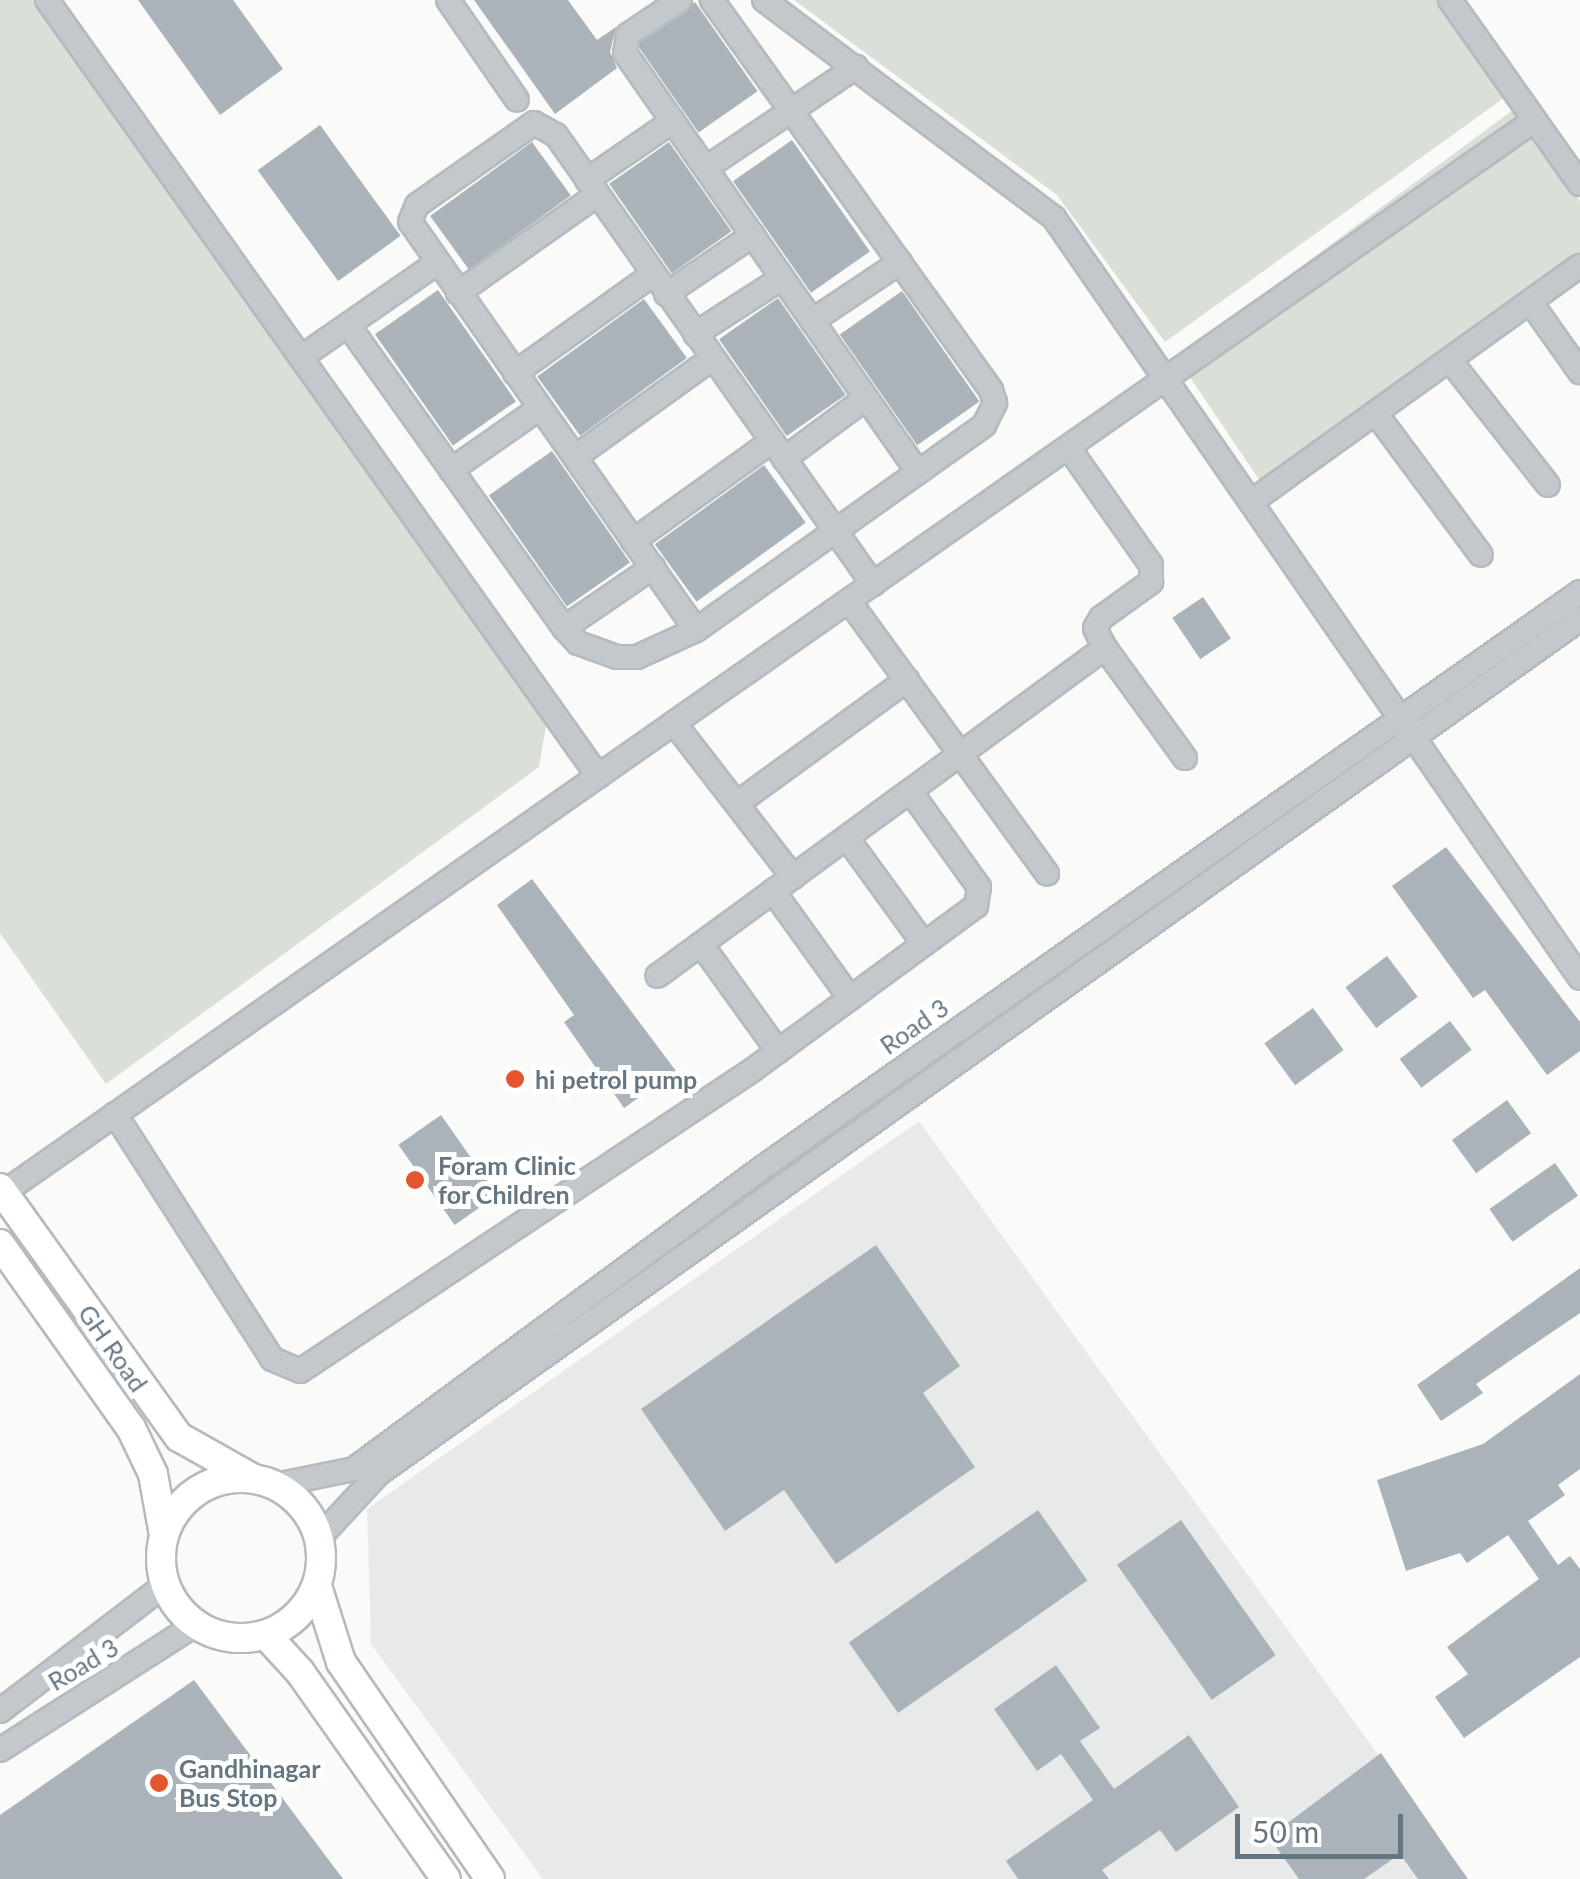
<!DOCTYPE html>
<html>
<head>
<meta charset="utf-8">
<style>
	body { margin:0 }
	#map { position:relative; width:1580px; height:1879px; overflow:hidden; background:#fafaf8; font-family:Lato,sans-serif }
	div>[style] { position:absolute }
	.built>* { inset:0; background:#e8e9e9 }
	.green>* { inset:0; background:#dadfd7 }
	.building>* { inset:0; background:#aab3b9; transform-origin:0 0 }
	.roads { filter:drop-shadow(2px 0 #b5babe) drop-shadow(-2px 0 #b5babe) drop-shadow(0 2px #b5babe) drop-shadow(0 -2px #b5babe) }
	.minor>* { height:22px; margin:-11px; padding:0 11px; transform-origin:11px; border-radius:11px; background:#c3c8cc }
	.major>* { height:28px; margin:-14px; padding:0 14px; transform-origin:14px; border-radius:14px; background:#fff }
	.major>.ring { margin:-14px; padding:0; box-sizing:content-box; background:none; border:28px solid #fff; border-radius:50% }
	.dots>* { width:28px; height:28px; translate:-50% -50%; box-sizing:border-box; border:5px solid #fff; border-radius:50% }
	span { translate:-50% -50%; white-space:nowrap; text-align:center; line-height:1.15; -webkit-text-stroke:10px #fff; paint-order:stroke }
	.street-label { font-size:25px; color:#657683 }
	.poi-label { font-size:25px; color:#657683; font-weight:700 }
	.left { translate:0 -50%; text-align:left }
	.scale { position:absolute; left:1235px; top:1814px; width:168px; height:45px; box-sizing:border-box; border:5px solid #657683; border-top:0; padding-left:12px; font-size:30px; line-height:35px; white-space:nowrap; color:#657683; -webkit-text-stroke:8px #fff; paint-order:stroke }
</style>
</head>
<body>
<div id="map">
	<div class="built">
		<div style="clip-path:polygon(919px 1121px,1468px 1879px,543px 1879px,371px 1644px,367px 1509px)"></div>
	</div>
	<div class="green">
		<div style="clip-path:polygon(0 0,34px 0,546px 726px,539px 767px,106px 1084px,0 933px)"></div>
		<div style="clip-path:polygon(794px 0,1441px 0,1508px 95px,1165px 342px,1057px 195px)"></div>
		<div style="clip-path:polygon(1513px 110px,1580px 201px,1580px 253px,1262px 484px,1177px 358px)"></div>
	</div>
	<div class="building">
		<div style="clip-path:polygon(138px 0,233px 0,283px 69px,220px 115px)"></div>
		<div style="clip-path:polygon(474px 0,568px 0,597px 40px,616px 27px,610px 52px,617px 68px,555px 114px)"></div>
		<div style="left:695px;top:2px;width:109px;height:72px;rotate:55deg"></div>
		<div style="left:320px;top:125px;width:137px;height:77px;rotate:54deg"></div>
		<div style="left:792px;top:140px;width:136px;height:72px;rotate:55deg"></div>
		<div style="left:532px;top:142px;width:66px;height:126px;rotate:54deg"></div>
		<div style="left:669px;top:142px;width:109px;height:73px;rotate:55deg"></div>
		<div style="left:438px;top:290px;width:136px;height:77px;rotate:55deg"></div>
		<div style="left:902px;top:291px;width:135px;height:76px;rotate:55deg"></div>
		<div style="left:778px;top:298px;width:118px;height:72px;rotate:55deg"></div>
		<div style="left:644px;top:299px;width:73px;height:132px;rotate:54deg"></div>
		<div style="left:552px;top:451px;width:136px;height:77px;rotate:55deg"></div>
		<div style="left:764px;top:465px;width:71px;height:135px;rotate:54deg"></div>
		<div style="left:1203px;top:597px;width:50px;height:37px;rotate:56deg"></div>
		<div style="clip-path:polygon(1446px 847px,1580px 1022px,1580px 1051px,1547px 1075px,1485px 990px,1473px 998px,1392px 886px)"></div>
		<div style="clip-path:polygon(532px 879px,676px 1071px,624px 1108px,564px 1022px,574px 1015px,497px 905px)"></div>
		<div style="left:1387px;top:956px;width:51px;height:52px;rotate:53deg"></div>
		<div style="left:1313px;top:1008px;width:52px;height:60px;rotate:54deg"></div>
		<div style="left:1450px;top:1021px;width:36px;height:63px;rotate:53deg"></div>
		<div style="left:1507px;top:1100px;width:41px;height:68px;rotate:54deg"></div>
		<div style="left:441px;top:1115px;width:98px;height:52px;rotate:55deg"></div>
		<div style="left:1555px;top:1163px;width:40px;height:80px;rotate:55deg"></div>
		<div style="clip-path:polygon(876px 1245px,960px 1366px,923px 1393px,975px 1467px,836px 1564px,784px 1490px,725px 1531px,641px 1409px)"></div>
		<div style="clip-path:polygon(1580px 1268px,1580px 1313px,1476px 1384px,1483px 1393px,1441px 1421px,1417px 1385px)"></div>
		<div style="clip-path:polygon(1580px 1374px,1580px 1469px,1558px 1485px,1565px 1495px,1528px 1521px,1558px 1565px,1570px 1556px,1580px 1569px,1580px 1657px,1464px 1738px,1435px 1697px,1468px 1674px,1447px 1647px,1539px 1579px,1508px 1535px,1467px 1563px,1460px 1553px,1406px 1571px,1377px 1480px,1483px 1444px)"></div>
		<div style="left:1038px;top:1510px;width:86px;height:231px;rotate:55deg"></div>
		<div style="left:1181px;top:1520px;width:165px;height:78px;rotate:55deg"></div>
		<div style="clip-path:polygon(1056px 1665px,1100px 1728px,1080px 1741px,1114px 1789px,1189px 1735px,1239px 1807px,1176px 1852px,1160px 1830px,1102px 1870px,1109px 1879px,1018px 1879px,1006px 1861px,1093px 1800px,1061px 1754px,1037px 1771px,994px 1709px)"></div>
		<div style="clip-path:polygon(194px 1680px,343px 1879px,0 1879px,0 1815px)"></div>
		<div style="clip-path:polygon(1381px 1753px,1451px 1855px,1468px 1879px,1418px 1879px,1400px 1854px,1364px 1879px,1299px 1879px,1269px 1837px)"></div>
	</div>
	<div class="roads">
		<div class="minor">
			<div style="left:47px;top:0;width:952px;rotate:54.62deg"></div>
			<div style="left:448px;top:0;width:121px;rotate:55.4deg"></div>
			<div style="left:680px;top:0;width:63px;rotate:146.1deg"></div>
			<div style="left:628px;top:35px;width:18px;rotate:99deg"></div>
			<div style="left:625px;top:53px;width:511px;rotate:55.04deg"></div>
			<div style="left:764px;top:0;width:363px;rotate:36.9deg"></div>
			<div style="left:1054px;top:218px;width:924px;rotate:55.31deg"></div>
			<div style="left:1450px;top:0;width:225px;rotate:54.8deg"></div>
			<div style="left:706px;top:168px;width:181px;rotate:-34deg"></div>
			<div style="left:587px;top:180px;width:104px;rotate:-34.5deg"></div>
			<div style="left:458px;top:293px;width:170px;rotate:-35.2deg"></div>
			<div style="left:666px;top:294px;width:105px;rotate:-34.1deg"></div>
			<div style="left:1531px;top:303px;width:85px;rotate:54.6deg"></div>
			<div style="left:812px;top:321px;width:106px;rotate:-33.8deg"></div>
			<div style="left:348px;top:325px;width:372px;rotate:54.5deg"></div>
			<div style="left:564px;top:628px;width:21px;rotate:47deg"></div>
			<div style="left:578px;top:643px;width:41px;rotate:19.7deg"></div>
			<div style="left:617px;top:657px;width:20px"></div>
			<div style="left:637px;top:657px;width:65px;rotate:-24.6deg"></div>
			<div style="left:696px;top:630px;width:354px;rotate:-35.4deg"></div>
			<div style="left:984px;top:425px;width:25px;rotate:-63deg"></div>
			<div style="left:995px;top:403px;width:14px;rotate:-107deg"></div>
			<div style="left:991px;top:390px;width:480px;rotate:-125.6deg"></div>
			<div style="left:695px;top:334px;width:103px;rotate:-32.8deg"></div>
			<div style="left:303px;top:356px;width:163px;rotate:-34.8deg"></div>
			<div style="left:1452px;top:363px;width:155px;rotate:51.8deg"></div>
			<div style="left:515px;top:373px;width:168px;rotate:-35.6deg"></div>
			<div style="left:1377px;top:415px;width:174px;rotate:53.4deg"></div>
			<div style="left:575px;top:457px;width:170px;rotate:-35.7deg"></div>
			<div style="left:784px;top:459px;width:102px;rotate:-36.6deg"></div>
			<div style="left:451px;top:470px;width:108px;rotate:-34.9deg"></div>
			<div style="left:1251px;top:502px;width:405px;rotate:-35.7deg"></div>
			<div style="left:633px;top:541px;width:171px;rotate:-35.7deg"></div>
			<div style="left:849px;top:601px;width:337px;rotate:54deg"></div>
			<div style="left:564px;top:628px;width:108px;rotate:-34.4deg"></div>
			<div style="left:696px;top:630px;width:498px;rotate:-125deg"></div>
			<div style="left:410px;top:222px;width:18px;rotate:-68deg"></div>
			<div style="left:417px;top:205px;width:143px;rotate:-35deg"></div>
			<div style="left:534px;top:123px;width:25px;rotate:29deg"></div>
			<div style="left:556px;top:135px;width:550px;rotate:54.78deg"></div>
			<div style="left:1105px;top:648px;width:136px;rotate:54deg"></div>
			<div style="left:674px;top:723px;width:195px;rotate:52.3deg"></div>
			<div style="left:910px;top:791px;width:242px;rotate:-36.3deg"></div>
			<div style="left:1105px;top:648px;width:22px;rotate:-117deg"></div>
			<div style="left:1095px;top:628px;width:12px;rotate:-59deg"></div>
			<div style="left:1101px;top:618px;width:62px;rotate:-35.8deg"></div>
			<div style="left:1151px;top:582px;width:17px;rotate:-90deg"></div>
			<div style="left:1151px;top:565px;width:144px;rotate:-125.1deg"></div>
			<div style="left:739px;top:802px;width:208px;rotate:-36deg"></div>
			<div style="left:847px;top:838px;width:131px;rotate:54deg"></div>
			<div style="left:773px;top:891px;width:132px;rotate:54.3deg"></div>
			<div style="left:701px;top:944px;width:132px;rotate:54.3deg"></div>
			<div style="left:115px;top:1114px;width:291px;rotate:57.3deg"></div>
			<div style="left:272px;top:1359px;width:30px;rotate:23deg"></div>
			<div style="left:300px;top:1371px;width:542px;rotate:-33.63deg"></div>
			<div style="left:751px;top:1071px;width:279px;rotate:-36.3deg"></div>
			<div style="left:976px;top:906px;width:19px;rotate:-81deg"></div>
			<div style="left:979px;top:887px;width:118px;rotate:-125.7deg"></div>
			<div style="left:910px;top:791px;width:313px;rotate:143.8deg"></div>
			<div style="left:3px;top:1193px;width:1870px;rotate:-35.01deg"></div>
			<div style="left:275px;top:1485px;width:81px;rotate:-11.4deg"></div>
			<div style="left:354px;top:1469px;width:507px;rotate:-36.42deg"></div>
			<div style="left:762px;top:1168px;width:1000px;rotate:-35.15deg"></div>
			<div style="left:319px;top:1538px;width:87px;rotate:-47.3deg"></div>
			<div style="left:378px;top:1474px;width:1475px;rotate:-35.42deg"></div>
			<div style="left:0;top:1711px;width:208px;rotate:-37.4deg"></div>
			<div style="left:0;top:1750px;width:232px;rotate:-32.7deg"></div>
		</div>
		<div class="major">
			<div style="left:0;top:1188px;width:307px;rotate:54.3deg"></div>
			<div style="left:179px;top:1437px;width:81px;rotate:29.4deg"></div>
			<div style="left:0;top:1244px;width:226px;rotate:54.6deg"></div>
			<div style="left:131px;top:1428px;width:51px;rotate:64.4deg"></div>
			<div style="left:153px;top:1474px;width:62px;rotate:79.8deg"></div>
			<div class="ring" style="left:161px;top:1478px;width:132px;height:132px"></div>
			<div style="left:317px;top:1586px;width:80px;rotate:72.5deg"></div>
			<div style="left:341px;top:1662px;width:263px;rotate:55.5deg"></div>
			<div style="left:266px;top:1635px;width:50px;rotate:47.4deg"></div>
			<div style="left:300px;top:1672px;width:253px;rotate:54.8deg"></div>
		</div>
	</div>
	<div class="dots">
		<div style="left:515px;top:1079px;background:#e4572e"></div>
		<div style="left:415px;top:1180px;background:#e4572e"></div>
		<div style="left:159px;top:1783px;background:#e4572e"></div>
	</div>
	<div class="street-label">
		<span style="left:914px;top:1026px;rotate:-35deg">Road 3</span>
		<span style="left:113px;top:1348px;rotate:55deg">GH Road</span>
		<span style="left:83px;top:1664px;rotate:-31deg">Road 3</span>
	</div>
	<div class="poi-label">
		<span class="left" style="left:535px;top:1079px">hi petrol pump</span>
		<span class="left" style="left:438px;top:1180px">Foram Clinic<br>for Children</span>
		<span class="left" style="left:179px;top:1783px">Gandhinagar<br>Bus Stop</span>
	</div>
	<div class="scale">50 m</div>
</div>
</body>
</html>
